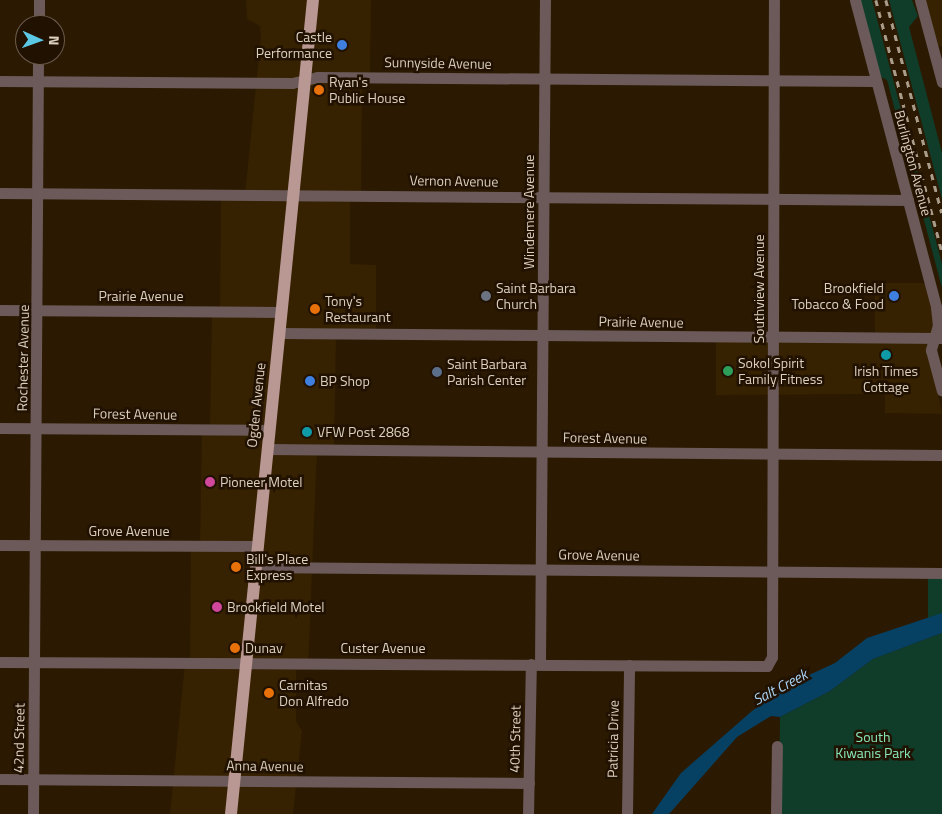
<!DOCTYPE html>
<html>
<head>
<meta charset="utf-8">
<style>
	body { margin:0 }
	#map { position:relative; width:942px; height:814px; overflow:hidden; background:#2b1a01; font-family:"Titillium Web",sans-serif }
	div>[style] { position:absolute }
	.built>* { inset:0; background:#362100 }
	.green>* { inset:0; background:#0f3d2a; transform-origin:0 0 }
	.water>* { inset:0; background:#064164 }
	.minor>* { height:11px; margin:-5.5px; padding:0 5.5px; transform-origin:5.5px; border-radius:5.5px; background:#6b5a59 }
	.major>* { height:12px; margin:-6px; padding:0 6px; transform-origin:6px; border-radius:6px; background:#b99793 }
	.rail>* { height:2.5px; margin-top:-1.25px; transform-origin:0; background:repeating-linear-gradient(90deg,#a99c8a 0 6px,transparent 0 12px) }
	.dots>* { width:14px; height:14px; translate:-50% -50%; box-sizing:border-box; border:2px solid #211100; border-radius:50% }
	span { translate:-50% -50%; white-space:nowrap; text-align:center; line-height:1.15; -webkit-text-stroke:5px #211100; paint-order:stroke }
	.poi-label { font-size:14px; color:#dcd0c1 }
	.right { translate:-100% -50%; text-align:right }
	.left { translate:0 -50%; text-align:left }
	.street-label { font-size:14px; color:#dcd0c1 }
	.park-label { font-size:14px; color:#87e7b9 }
	.water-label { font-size:15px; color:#a8d3f6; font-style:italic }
	.north { position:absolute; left:15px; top:15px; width:50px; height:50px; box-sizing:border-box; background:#211100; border:1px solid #6c5d4d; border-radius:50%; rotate:92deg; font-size:14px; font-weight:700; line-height:20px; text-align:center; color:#dcd0c1 }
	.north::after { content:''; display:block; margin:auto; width:18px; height:22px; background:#5bc8e6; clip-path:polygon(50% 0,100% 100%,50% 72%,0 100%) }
</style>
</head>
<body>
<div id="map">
	<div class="built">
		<div style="clip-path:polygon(246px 0,371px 0,370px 78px,362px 78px,361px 195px,350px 195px,350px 264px,376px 265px,376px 334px,336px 334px,334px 450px,317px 450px,308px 670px,296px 670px,296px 721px,302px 731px,293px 814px,170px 814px,185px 663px,190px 662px,191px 546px,200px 546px,202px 430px,210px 430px,212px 311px,220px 311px,221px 194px,245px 194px,261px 37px,260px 26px,247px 19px)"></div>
		<div style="clip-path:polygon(919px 0,942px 0,942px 46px,932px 46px)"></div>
		<div style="clip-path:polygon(875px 283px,925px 283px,936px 326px,931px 333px,875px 332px)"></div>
		<div style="clip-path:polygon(716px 340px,928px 341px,942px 414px,885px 413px,885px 394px,716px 395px)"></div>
	</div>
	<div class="green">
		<div style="clip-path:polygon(859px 0,872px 0,942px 264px,942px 288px,887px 80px,881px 77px)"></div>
		<div style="clip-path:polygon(889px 0,912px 0,918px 16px,909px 27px,942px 153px,942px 199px)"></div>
		<div style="left:928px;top:576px;width:14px;height:43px"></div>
		<div style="clip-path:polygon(942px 633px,942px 814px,779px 814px,780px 717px,830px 691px,873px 659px)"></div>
	</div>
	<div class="water">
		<div style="clip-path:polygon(942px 613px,942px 633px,873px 659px,830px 691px,780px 717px,771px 716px,737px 737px,669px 814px,652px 814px,681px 773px,752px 711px,794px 682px,835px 663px,867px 638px)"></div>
	</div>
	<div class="minor">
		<div style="left:855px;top:0;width:318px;rotate:75.2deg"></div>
		<div style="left:936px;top:307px;width:18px;rotate:84deg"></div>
		<div style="left:938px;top:325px;width:26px;rotate:106deg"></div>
		<div style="left:931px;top:350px;width:42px;rotate:75deg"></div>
		<div style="left:920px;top:0;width:85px;rotate:75deg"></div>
		<div style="left:39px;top:25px;width:25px;rotate:-90deg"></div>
		<div style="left:0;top:81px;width:292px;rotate:0.4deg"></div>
		<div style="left:292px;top:83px;width:26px;rotate:-13deg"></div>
		<div style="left:317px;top:77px;width:559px;rotate:0.41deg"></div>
		<div style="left:0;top:193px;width:908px;rotate:0.44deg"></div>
		<div style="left:0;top:310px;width:281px;rotate:0.4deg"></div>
		<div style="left:279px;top:333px;width:663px;rotate:0.43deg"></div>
		<div style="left:0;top:428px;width:269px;rotate:0.4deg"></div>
		<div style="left:267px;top:449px;width:675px;rotate:0.51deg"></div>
		<div style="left:0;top:545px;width:257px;rotate:0.2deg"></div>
		<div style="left:255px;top:567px;width:687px;rotate:0.5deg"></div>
		<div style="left:0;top:662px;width:767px;rotate:0.3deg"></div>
		<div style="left:767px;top:666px;width:10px;rotate:-61deg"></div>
		<div style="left:772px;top:657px;width:657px;rotate:-89.83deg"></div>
		<div style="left:540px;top:664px;width:664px;rotate:-89.57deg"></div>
		<div style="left:0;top:779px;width:529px;rotate:0.43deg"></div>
		<div style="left:33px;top:814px;width:759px;rotate:-89.62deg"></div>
		<div style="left:528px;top:814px;width:150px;rotate:-88.9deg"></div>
		<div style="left:627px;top:814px;width:149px;rotate:-89.2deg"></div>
		<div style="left:776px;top:814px;width:68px;rotate:-89.2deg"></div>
	</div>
	<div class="major">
		<div style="left:231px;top:814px;width:818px;rotate:-84.25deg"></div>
	</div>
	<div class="rail">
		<div style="left:876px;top:0;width:260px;rotate:75.3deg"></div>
		<div style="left:886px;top:0;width:220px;rotate:75.3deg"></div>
	</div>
	<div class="dots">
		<div style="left:342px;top:45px;background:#3f7fe0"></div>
		<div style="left:319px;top:90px;background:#e8710a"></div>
		<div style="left:486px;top:296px;background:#6b7280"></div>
		<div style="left:894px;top:296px;background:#3f7fe0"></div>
		<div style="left:315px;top:309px;background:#e8710a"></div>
		<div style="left:886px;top:355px;background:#0f9aa8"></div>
		<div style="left:728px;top:371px;background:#2e9e5b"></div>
		<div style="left:437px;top:372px;background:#5c6f8a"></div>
		<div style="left:310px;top:381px;background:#3f7fe0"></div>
		<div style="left:307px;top:432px;background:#0f9aa8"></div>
		<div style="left:210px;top:482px;background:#d1479c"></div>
		<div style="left:236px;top:567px;background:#e8710a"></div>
		<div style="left:217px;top:607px;background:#d1479c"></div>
		<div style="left:235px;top:648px;background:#e8710a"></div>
		<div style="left:269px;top:693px;background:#e8710a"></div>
	</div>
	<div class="poi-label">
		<span class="right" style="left:332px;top:45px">Castle<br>Performance</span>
		<span class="left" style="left:329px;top:90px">Ryan's<br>Public House</span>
		<span class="left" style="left:496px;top:296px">Saint Barbara<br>Church</span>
		<span class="right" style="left:884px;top:296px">Brookfield<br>Tobacco &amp; Food</span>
		<span class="left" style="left:325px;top:309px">Tony's<br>Restaurant</span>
		<span class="left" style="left:738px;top:371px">Sokol Spirit<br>Family Fitness</span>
		<span class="left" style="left:447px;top:372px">Saint Barbara<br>Parish Center</span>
		<span style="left:886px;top:379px">Irish Times<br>Cottage</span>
		<span class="left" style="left:320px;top:381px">BP Shop</span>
		<span class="left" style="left:317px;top:432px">VFW Post 2868</span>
		<span class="left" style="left:220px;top:482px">Pioneer Motel</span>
		<span class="left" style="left:246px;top:567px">Bill's Place<br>Express</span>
		<span class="left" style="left:227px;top:607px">Brookfield Motel</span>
		<span class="left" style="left:245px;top:648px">Dunav</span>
		<span class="left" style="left:279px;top:693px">Carnitas<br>Don Alfredo</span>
	</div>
	<div class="street-label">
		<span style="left:438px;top:63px;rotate:1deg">Sunnyside Avenue</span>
		<span style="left:913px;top:163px;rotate:75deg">Burlington Avenue</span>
		<span style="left:454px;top:181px;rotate:1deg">Vernon Avenue</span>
		<span style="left:529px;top:212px;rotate:-90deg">Windemere Avenue</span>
		<span style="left:759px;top:289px;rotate:-90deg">Southview Avenue</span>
		<span style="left:141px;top:296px">Prairie Avenue</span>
		<span style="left:641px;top:322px;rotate:1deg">Prairie Avenue</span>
		<span style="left:23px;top:358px;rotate:-89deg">Rochester Avenue</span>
		<span style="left:256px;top:405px;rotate:-84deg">Ogden Avenue</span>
		<span style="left:135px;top:414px;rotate:1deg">Forest Avenue</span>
		<span style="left:605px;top:438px;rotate:1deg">Forest Avenue</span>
		<span style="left:129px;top:531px">Grove Avenue</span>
		<span style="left:599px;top:555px;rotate:1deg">Grove Avenue</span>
		<span style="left:383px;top:648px">Custer Avenue</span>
		<span style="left:19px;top:738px;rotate:-89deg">42nd Street</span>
		<span style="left:515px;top:739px;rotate:-89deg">40th Street</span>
		<span style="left:613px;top:739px;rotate:-89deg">Patricia Drive</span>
		<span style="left:265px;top:766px;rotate:1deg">Anna Avenue</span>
	</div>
	<div class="park-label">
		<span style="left:873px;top:745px">South<br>Kiwanis Park</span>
	</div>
	<div class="water-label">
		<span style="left:780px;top:687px;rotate:-28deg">Salt Creek</span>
	</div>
	<div class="north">N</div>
</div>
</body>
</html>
